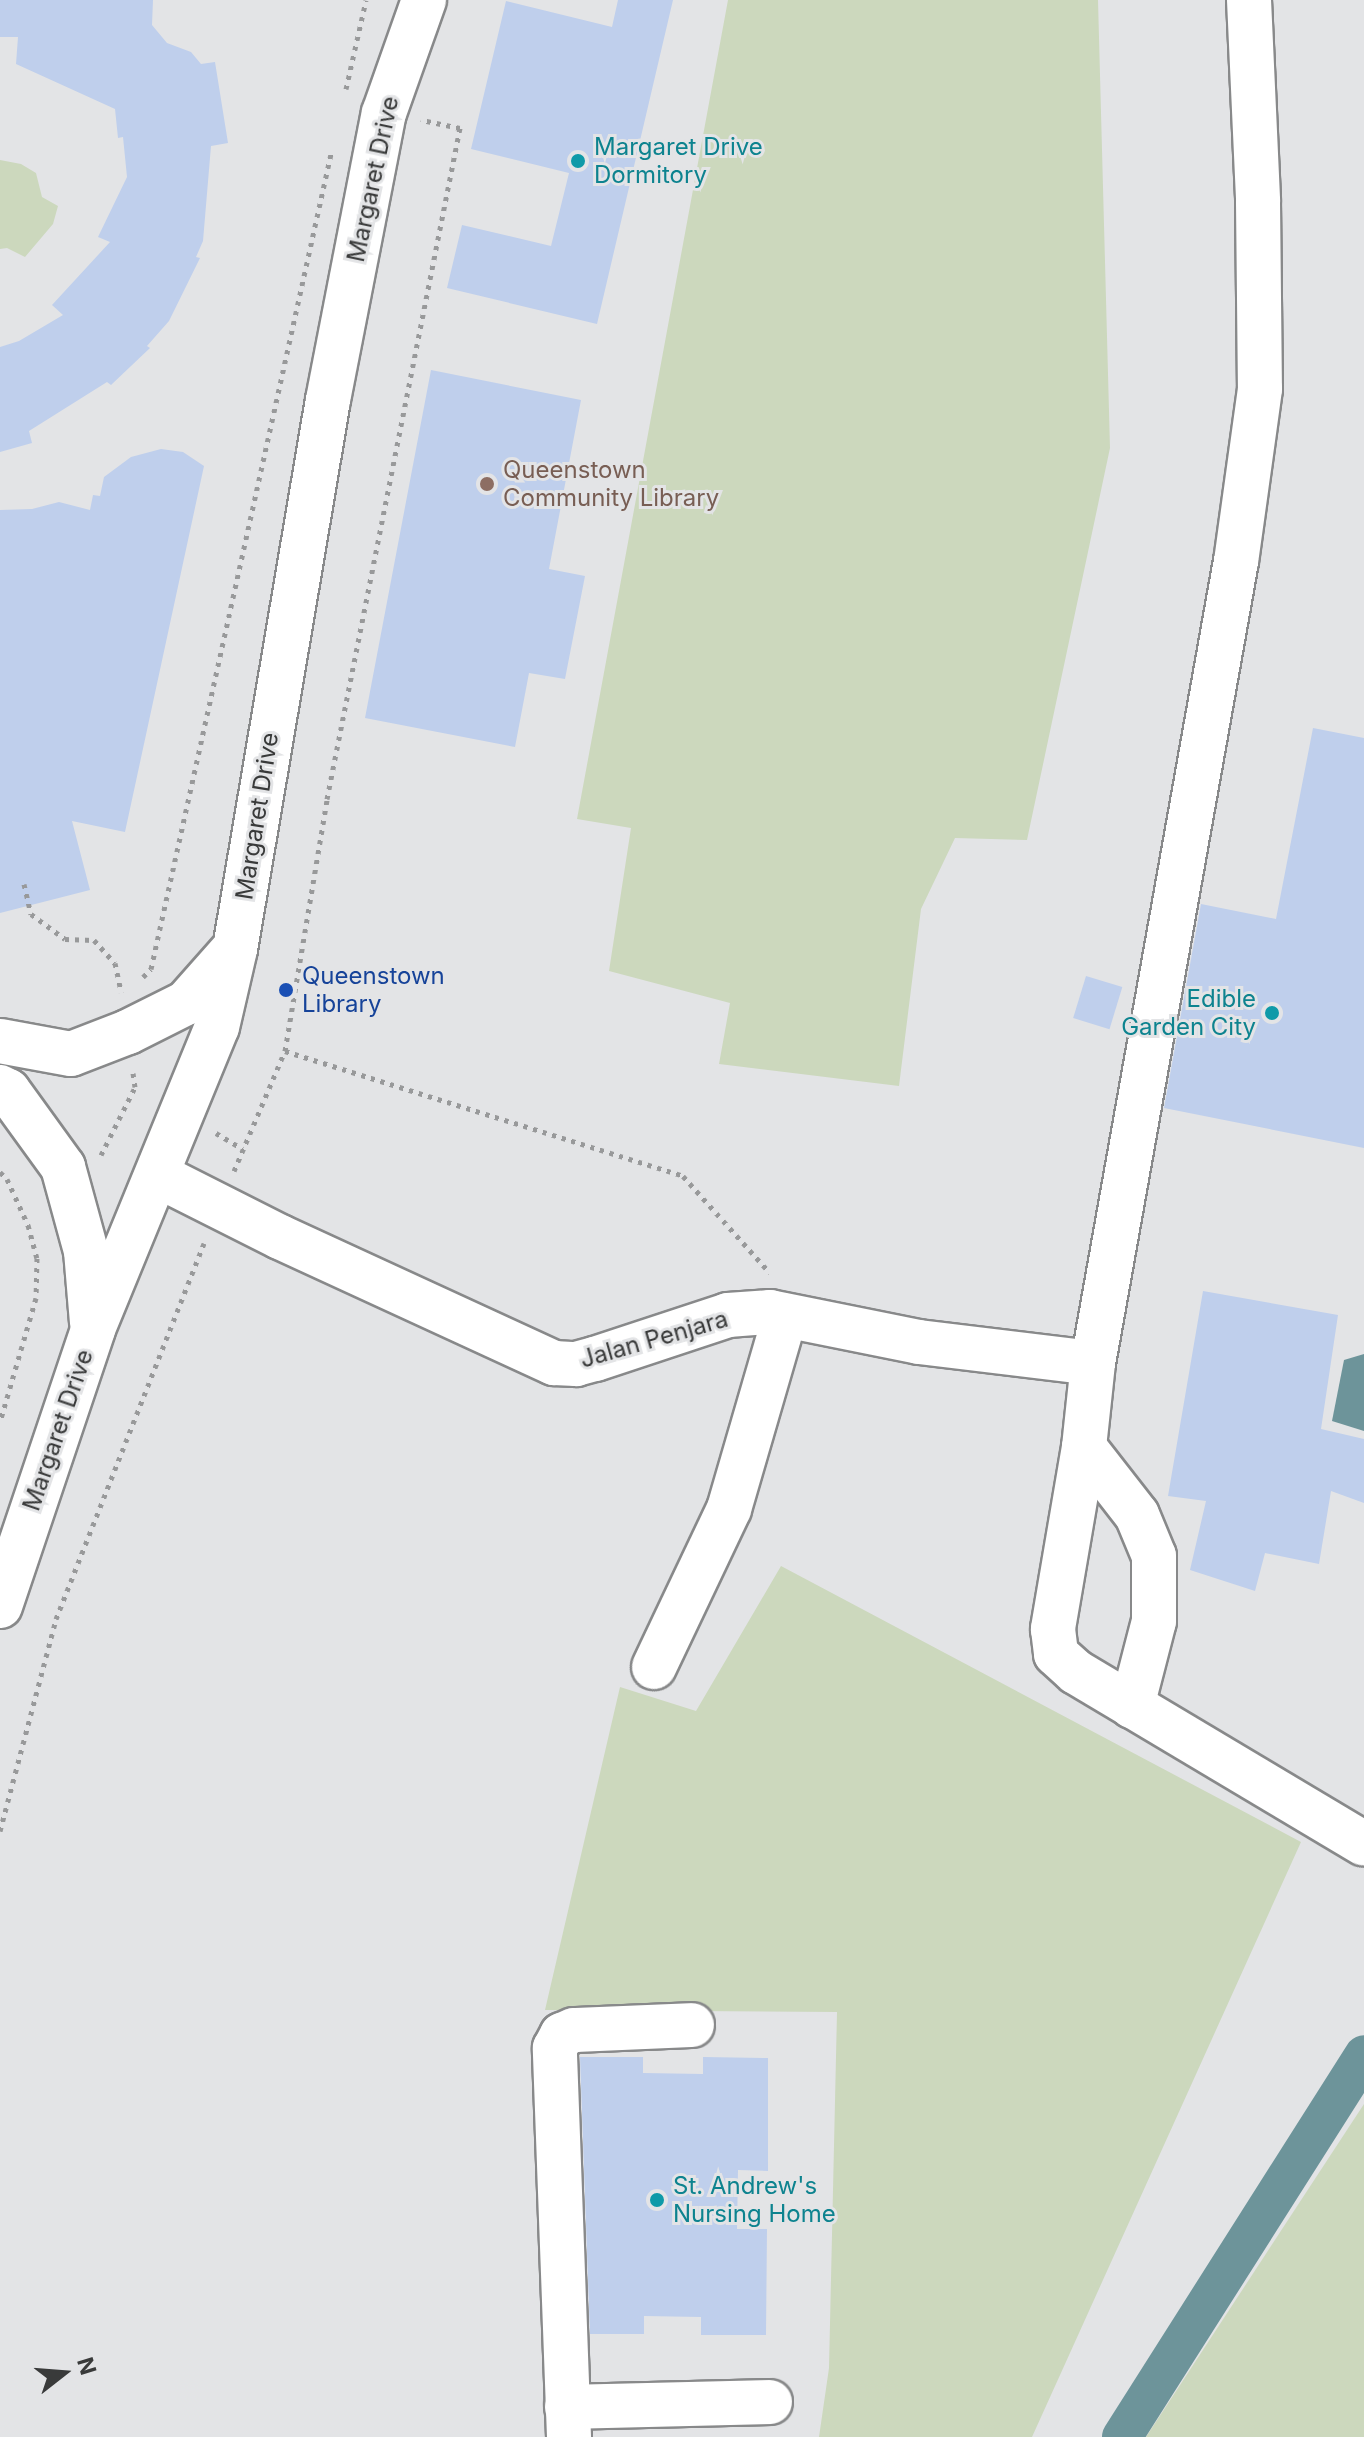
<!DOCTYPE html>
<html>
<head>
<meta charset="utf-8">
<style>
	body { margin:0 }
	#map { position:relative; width:1364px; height:2437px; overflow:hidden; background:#e3e4e6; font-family:Inter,sans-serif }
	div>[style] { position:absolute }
	.green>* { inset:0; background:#ccd8bd }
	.water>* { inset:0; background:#6d949a }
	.canal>* { height:40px; margin:-20px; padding:0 20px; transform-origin:20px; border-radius:20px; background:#6d949a }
	.building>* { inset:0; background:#bfcfec; transform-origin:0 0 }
	.path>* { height:5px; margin-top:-2.5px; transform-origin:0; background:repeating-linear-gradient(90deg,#98999a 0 4px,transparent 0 10px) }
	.roads { filter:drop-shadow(2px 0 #88898a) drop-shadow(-2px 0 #88898a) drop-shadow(0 2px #88898a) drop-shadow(0 -2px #88898a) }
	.minor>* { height:44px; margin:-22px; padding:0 22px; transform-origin:22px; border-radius:22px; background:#fff }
	.dots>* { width:22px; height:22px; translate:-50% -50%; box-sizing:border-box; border:4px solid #e3e4e6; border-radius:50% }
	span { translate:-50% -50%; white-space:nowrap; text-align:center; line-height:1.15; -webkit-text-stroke:6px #e3e4e6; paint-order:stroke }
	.culture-label { font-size:24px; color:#0d838f }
	.left { translate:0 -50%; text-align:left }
	.right { translate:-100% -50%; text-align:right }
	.street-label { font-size:24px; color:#393a3a }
	.education-label { font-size:24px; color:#785e54 }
	.transit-label { font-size:24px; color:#164399 }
	.north { position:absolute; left:24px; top:2333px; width:80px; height:80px; -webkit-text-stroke:6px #e3e4e6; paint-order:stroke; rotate:73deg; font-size:22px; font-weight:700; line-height:32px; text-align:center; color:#393a3a }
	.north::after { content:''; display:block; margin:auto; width:28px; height:36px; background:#393a3a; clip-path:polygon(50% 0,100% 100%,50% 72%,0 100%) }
</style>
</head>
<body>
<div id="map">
	<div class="green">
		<div style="clip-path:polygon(728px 0,1098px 0,1110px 448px,1027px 840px,955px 838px,921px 909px,899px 1086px,719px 1064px,730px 1003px,609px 971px,631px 828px,577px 819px)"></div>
		<div style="clip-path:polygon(0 160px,21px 164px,36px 173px,42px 197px,58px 206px,53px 224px,25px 257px,7px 248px,0 249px)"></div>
		<div style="clip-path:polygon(781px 1566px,1301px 1842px,1032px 2437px,819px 2437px,829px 2368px,837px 2012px,545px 2010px,620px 1687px,696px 1711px)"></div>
		<div style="clip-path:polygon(1364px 2104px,1364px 2437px,1146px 2437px)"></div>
	</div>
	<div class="water">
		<div style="clip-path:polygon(1364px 1354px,1364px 1431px,1332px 1421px,1344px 1360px)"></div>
	</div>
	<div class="canal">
		<div style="left:1122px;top:2437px;width:452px;rotate:-57.6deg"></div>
	</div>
	<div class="building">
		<div style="clip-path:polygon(0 0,153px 0,152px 25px,167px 43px,191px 52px,201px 64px,215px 62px,228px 143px,211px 146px,203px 241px,196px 257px,200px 258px,169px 321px,147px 346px,150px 348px,111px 385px,107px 382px,29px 431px,32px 443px,0 452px,0 347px,19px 341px,63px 315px,52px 305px,110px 242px,98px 237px,127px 177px,123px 137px,118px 138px,115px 109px,16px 64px,18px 37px,0 37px)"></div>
		<div style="clip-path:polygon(618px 0,673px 0,597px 324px,447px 288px,462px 225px,551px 246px,569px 173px,471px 149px,506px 1px,612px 27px)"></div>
		<div style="clip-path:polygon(431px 370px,581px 400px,549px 569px,585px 576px,565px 679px,529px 673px,515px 747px,365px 718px)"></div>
		<div style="clip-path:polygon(161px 449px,183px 452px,204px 466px,125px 832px,72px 821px,90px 890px,0 913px,0 510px,32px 509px,59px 502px,90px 510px,93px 495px,100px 496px,104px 477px,131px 457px)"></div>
		<div style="clip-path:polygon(1313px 728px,1364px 738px,1364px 1148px,1164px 1108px,1201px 904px,1276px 919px)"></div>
		<div style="left:1086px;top:976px;width:38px;height:44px;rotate:17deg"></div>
		<div style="clip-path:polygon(1203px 1291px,1338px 1315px,1321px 1429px,1364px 1439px,1364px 1503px,1331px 1491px,1319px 1564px,1265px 1553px,1255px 1591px,1190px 1570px,1206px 1501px,1168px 1496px)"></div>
		<div style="clip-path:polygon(580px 2057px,643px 2057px,643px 2073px,703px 2074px,703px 2057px,768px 2058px,768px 2171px,738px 2170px,737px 2229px,767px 2229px,766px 2335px,701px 2335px,701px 2317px,644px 2316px,644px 2334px,590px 2334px)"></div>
	</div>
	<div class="path">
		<div style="left:346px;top:89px;width:91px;rotate:-77.3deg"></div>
		<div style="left:24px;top:884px;width:31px;rotate:77deg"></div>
		<div style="left:31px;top:914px;width:42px;rotate:36.3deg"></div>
		<div style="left:65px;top:939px;width:29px;rotate:2deg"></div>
		<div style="left:94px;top:940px;width:31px;rotate:48deg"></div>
		<div style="left:115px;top:963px;width:30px;rotate:78deg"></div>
		<div style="left:143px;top:977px;width:11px;rotate:-45deg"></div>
		<div style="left:151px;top:969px;width:835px;rotate:-77.55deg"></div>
		<div style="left:285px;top:1051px;width:417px;rotate:17.4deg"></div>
		<div style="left:683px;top:1176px;width:130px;rotate:48.1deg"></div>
		<div style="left:216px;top:1133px;width:31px;rotate:31deg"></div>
		<div style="left:101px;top:1155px;width:76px;rotate:-63.4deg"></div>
		<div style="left:135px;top:1087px;width:14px;rotate:-98deg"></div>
		<div style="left:234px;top:1171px;width:130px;rotate:-67deg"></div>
		<div style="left:285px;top:1051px;width:255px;rotate:-80.5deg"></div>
		<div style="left:327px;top:799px;width:684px;rotate:-78.79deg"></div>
		<div style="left:460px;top:128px;width:40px;rotate:-168deg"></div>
		<div style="left:0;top:1172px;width:10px;rotate:45deg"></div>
		<div style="left:7px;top:1179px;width:51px;rotate:65.5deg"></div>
		<div style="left:28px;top:1225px;width:34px;rotate:75deg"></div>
		<div style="left:37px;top:1258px;width:40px;rotate:91.4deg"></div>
		<div style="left:36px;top:1298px;width:129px;rotate:106.2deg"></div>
		<div style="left:0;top:1831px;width:219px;rotate:-75.2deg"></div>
		<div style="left:56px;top:1619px;width:404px;rotate:-68.5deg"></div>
	</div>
	<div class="roads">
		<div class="minor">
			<div style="left:1249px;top:0;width:202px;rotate:87.4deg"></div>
			<div style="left:1258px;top:202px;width:187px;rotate:89.4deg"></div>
			<div style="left:1260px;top:389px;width:174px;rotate:97.9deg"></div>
			<div style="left:1236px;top:561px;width:815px;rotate:100.11deg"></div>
			<div style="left:1093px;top:1363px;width:84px;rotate:96.1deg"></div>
			<div style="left:1084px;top:1447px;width:185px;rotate:99.7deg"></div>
			<div style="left:1053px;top:1629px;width:25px;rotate:83deg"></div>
			<div style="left:1056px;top:1654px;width:27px;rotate:42deg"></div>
			<div style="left:1076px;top:1672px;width:335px;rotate:30.8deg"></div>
			<div style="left:0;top:1041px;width:72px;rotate:10.4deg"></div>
			<div style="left:71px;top:1054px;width:61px;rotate:-21.1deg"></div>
			<div style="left:128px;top:1032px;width:65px;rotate:-26.6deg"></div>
			<div style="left:186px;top:1003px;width:71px;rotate:-48.4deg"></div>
			<div style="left:0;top:1087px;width:9px;rotate:27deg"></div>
			<div style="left:8px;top:1091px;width:94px;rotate:54.1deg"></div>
			<div style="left:63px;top:1167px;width:87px;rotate:74.7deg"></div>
			<div style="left:86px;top:1251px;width:72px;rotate:85.2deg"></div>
			<div style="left:157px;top:1175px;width:138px;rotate:26.8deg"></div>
			<div style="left:280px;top:1237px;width:302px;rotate:24.7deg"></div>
			<div style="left:554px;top:1363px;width:22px;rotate:3deg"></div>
			<div style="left:576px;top:1364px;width:20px;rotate:-15deg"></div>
			<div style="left:595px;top:1359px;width:140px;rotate:-18.3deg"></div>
			<div style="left:728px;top:1315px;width:42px;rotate:-4.1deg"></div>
			<div style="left:770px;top:1312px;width:152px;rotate:11.4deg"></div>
			<div style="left:919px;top:1342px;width:175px;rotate:6.9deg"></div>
			<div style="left:1084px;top:1447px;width:86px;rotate:52.1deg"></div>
			<div style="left:1137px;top:1515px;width:44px;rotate:67.5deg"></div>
			<div style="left:1154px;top:1556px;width:65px;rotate:90deg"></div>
			<div style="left:1154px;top:1621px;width:88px;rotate:104.5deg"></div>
			<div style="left:0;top:1606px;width:292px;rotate:-71.4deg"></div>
			<div style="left:93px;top:1329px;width:326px;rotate:-67.7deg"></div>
			<div style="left:217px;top:1027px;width:80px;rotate:-77deg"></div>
			<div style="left:235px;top:949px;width:557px;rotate:-80.39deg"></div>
			<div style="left:328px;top:400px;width:292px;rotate:-79deg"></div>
			<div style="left:384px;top:113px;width:120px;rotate:-70.5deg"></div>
			<div style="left:654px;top:1667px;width:175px;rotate:-64.6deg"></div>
			<div style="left:729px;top:1509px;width:201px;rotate:-73.8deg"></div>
			<div style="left:567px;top:2407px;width:203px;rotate:-1.4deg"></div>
			<div style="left:569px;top:2437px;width:389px;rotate:-92.1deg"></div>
			<div style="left:555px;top:2048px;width:15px;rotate:-62deg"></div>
			<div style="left:562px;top:2035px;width:13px;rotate:-23deg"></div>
			<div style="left:574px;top:2030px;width:118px;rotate:-2.4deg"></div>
		</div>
	</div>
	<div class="dots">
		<div style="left:578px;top:161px;background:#0f9aa8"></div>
		<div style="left:487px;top:484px;background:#8d6e63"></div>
		<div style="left:286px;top:990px;background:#1a4fb4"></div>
		<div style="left:1272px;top:1013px;background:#0f9aa8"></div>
		<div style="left:657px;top:2200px;background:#0f9aa8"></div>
	</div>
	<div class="culture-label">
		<span class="left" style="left:594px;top:161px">Margaret Drive<br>Dormitory</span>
		<span class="right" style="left:1256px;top:1013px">Edible<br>Garden City</span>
		<span class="left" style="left:673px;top:2200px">St. Andrew's<br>Nursing Home</span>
	</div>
	<div class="street-label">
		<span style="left:373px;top:179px;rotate:-78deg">Margaret Drive</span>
		<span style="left:257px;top:816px;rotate:-81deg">Margaret Drive</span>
		<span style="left:654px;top:1339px;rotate:-16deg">Jalan Penjara</span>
		<span style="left:58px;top:1430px;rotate:-71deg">Margaret Drive</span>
	</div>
	<div class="education-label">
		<span class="left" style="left:503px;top:484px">Queenstown<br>Community Library</span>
	</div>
	<div class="transit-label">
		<span class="left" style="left:302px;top:990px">Queenstown<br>Library</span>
	</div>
	<div class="north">N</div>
</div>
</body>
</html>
